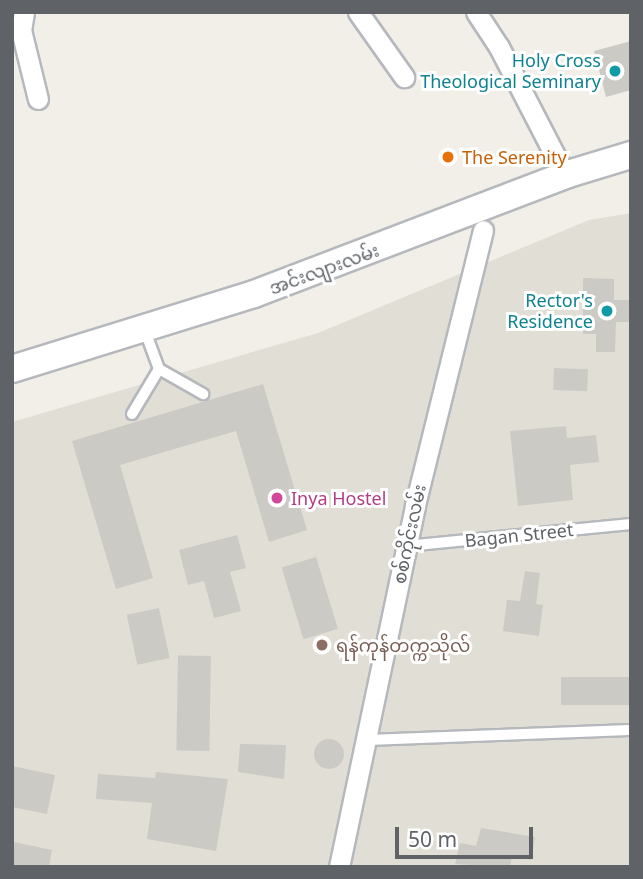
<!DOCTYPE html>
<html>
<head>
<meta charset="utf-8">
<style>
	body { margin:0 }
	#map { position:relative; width:643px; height:879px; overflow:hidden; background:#f1efe8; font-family:"Noto Sans","Noto Sans Myanmar",sans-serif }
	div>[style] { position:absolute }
	.education>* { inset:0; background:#e1ded6 }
	.building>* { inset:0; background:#cccac5; transform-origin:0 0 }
	.round { border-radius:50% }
	.roads { filter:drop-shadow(2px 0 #b5b8bc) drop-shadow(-2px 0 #b5b8bc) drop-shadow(0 2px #b5b8bc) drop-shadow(0 -2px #b5b8bc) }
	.service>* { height:10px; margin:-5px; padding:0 5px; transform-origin:5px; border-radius:5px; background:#fff }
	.minor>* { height:19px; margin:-9.5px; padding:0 9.5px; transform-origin:9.5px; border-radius:9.5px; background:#fff }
	.secondary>* { height:26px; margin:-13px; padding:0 13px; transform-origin:13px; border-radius:13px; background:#fff }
	.dots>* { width:19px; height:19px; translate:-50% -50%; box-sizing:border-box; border:4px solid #fff; border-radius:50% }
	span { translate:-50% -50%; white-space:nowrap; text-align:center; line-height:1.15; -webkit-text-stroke:6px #fff; paint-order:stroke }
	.culture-label { font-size:18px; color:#0d838f }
	.right { translate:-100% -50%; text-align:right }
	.food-label { font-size:18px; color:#c56008 }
	.left { translate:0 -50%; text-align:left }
	.street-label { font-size:18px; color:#5f6368 }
	.hotel-label { font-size:18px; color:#b23c85 }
	.education-label { font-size:18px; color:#785e54 }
	.frame { position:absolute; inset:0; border:14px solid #5f6368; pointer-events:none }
	.scale { position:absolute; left:395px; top:827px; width:138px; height:32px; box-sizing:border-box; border:4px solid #5f6368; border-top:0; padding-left:9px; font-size:21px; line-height:24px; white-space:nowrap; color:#5f6368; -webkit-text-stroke:5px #fff; paint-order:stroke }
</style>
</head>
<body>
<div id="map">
	<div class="education">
		<div style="clip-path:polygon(631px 213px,631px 867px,12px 867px,12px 422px,318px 333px,589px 220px)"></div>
	</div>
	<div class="building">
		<div style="clip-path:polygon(631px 41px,631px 90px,606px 97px,594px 51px)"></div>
		<div style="clip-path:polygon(583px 278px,614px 279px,614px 300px,631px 300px,631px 322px,616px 322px,615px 352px,596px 352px,596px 334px,583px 334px)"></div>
		<div style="left:554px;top:368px;width:34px;height:22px;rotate:2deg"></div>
		<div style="clip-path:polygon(263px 384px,307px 530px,269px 542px,236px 431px,120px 465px,153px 578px,116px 589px,72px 441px)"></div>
		<div style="clip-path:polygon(566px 426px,567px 438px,596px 435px,599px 462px,570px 465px,573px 500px,518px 506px,510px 431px)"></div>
		<div style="clip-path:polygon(237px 535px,246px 568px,230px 572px,241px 611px,214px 618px,204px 581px,188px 585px,179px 550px)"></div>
		<div style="left:316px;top:557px;width:75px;height:36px;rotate:73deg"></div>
		<div style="clip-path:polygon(525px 571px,540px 573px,536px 604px,543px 605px,539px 636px,503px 631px,507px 600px,520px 601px)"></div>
		<div style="left:159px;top:608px;width:51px;height:33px;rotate:78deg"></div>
		<div style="left:211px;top:656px;width:95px;height:33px;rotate:91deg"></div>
		<div style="left:631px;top:677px;width:28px;height:70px;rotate:90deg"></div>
		<div class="round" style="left:314px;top:739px;width:30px;height:30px"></div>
		<div style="clip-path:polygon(240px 744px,286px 745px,284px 779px,238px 772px)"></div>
		<div style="clip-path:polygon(12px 766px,55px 775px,47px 814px,12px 807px)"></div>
		<div style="clip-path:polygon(156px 772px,228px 779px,216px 851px,147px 839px,152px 803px,96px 799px,98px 774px,155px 778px)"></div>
		<div style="clip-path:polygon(481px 828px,535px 837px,531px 860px,512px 856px,510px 867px,455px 864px,460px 843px,476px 846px)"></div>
		<div style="clip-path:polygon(14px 842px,52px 850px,49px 867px,12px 867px)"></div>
	</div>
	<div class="roads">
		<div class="service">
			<div style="left:159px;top:369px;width:51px;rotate:29.6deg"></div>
			<div style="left:132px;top:414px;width:52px;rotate:-59deg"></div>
			<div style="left:159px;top:369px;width:40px;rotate:-110.2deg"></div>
			<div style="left:406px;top:546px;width:226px;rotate:-5.6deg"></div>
			<div style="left:366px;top:740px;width:265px;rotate:-2.2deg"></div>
		</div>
		<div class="minor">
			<div style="left:24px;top:12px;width:18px;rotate:99deg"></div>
			<div style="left:21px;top:30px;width:71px;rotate:76.2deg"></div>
			<div style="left:358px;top:12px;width:80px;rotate:54.7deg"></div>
			<div style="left:476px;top:12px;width:42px;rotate:56.7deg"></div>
			<div style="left:499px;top:47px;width:144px;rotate:62.7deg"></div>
			<div style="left:339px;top:867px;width:370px;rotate:-78.1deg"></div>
			<div style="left:415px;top:505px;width:283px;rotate:-76.1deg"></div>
		</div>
		<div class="secondary">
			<div style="left:12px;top:369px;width:253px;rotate:-17.2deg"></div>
			<div style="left:254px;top:294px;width:333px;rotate:-20.9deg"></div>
			<div style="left:565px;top:175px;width:69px;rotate:-16.9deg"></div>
		</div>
	</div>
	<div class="dots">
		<div style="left:615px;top:71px;background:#0f9aa8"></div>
		<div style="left:448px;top:157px;background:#e8710a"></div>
		<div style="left:607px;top:311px;background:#0f9aa8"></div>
		<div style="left:277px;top:498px;background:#d1479c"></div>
		<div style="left:322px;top:645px;background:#8d6e63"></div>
	</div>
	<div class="culture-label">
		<span class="right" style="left:601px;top:71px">Holy Cross<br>Theological Seminary</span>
		<span class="right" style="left:593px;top:311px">Rector's<br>Residence</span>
	</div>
	<div class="food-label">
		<span class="left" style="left:462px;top:157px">The Serenity</span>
	</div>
	<div class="street-label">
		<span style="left:324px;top:269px;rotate:-20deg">အင်းလျားလမ်း</span>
		<span style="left:409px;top:534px;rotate:-78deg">စစ်ကိုင်းလမ်း</span>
		<span style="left:519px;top:535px;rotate:-6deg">Bagan Street</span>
	</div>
	<div class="hotel-label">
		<span class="left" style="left:291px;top:498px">Inya Hostel</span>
	</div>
	<div class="education-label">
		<span class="left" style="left:336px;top:645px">ရန်ကုန်တက္ကသိုလ်</span>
	</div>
	<div class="frame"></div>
	<div class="scale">50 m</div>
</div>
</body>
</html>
